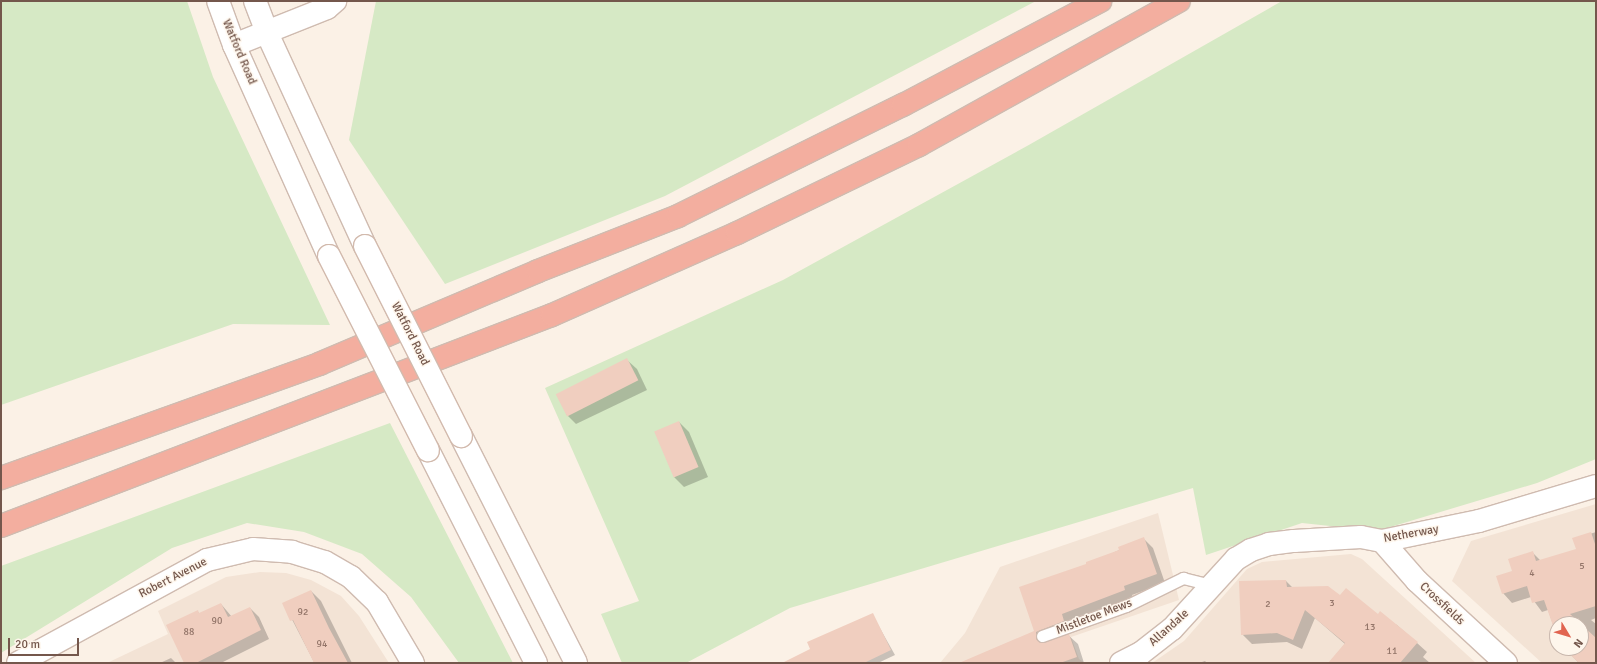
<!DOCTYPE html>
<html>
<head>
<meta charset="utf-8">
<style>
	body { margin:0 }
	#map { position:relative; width:1597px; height:664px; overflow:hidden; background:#fbf1e6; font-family:Signika,sans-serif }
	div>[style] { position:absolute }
	.residential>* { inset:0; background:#f3e3d5 }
	.green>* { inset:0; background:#d6e9c5 }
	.shadow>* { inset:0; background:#0003 }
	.building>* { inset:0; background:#f0cebf; transform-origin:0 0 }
	.roads { filter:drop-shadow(1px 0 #cfbbb0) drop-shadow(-1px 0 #cfbbb0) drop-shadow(0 1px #cfbbb0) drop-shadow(0 -1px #cfbbb0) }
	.lane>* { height:11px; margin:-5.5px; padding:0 5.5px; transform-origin:5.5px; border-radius:5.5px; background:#fff }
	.street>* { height:22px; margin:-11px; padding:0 11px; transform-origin:11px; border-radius:11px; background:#fff }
	.secondary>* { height:22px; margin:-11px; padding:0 11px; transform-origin:11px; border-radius:11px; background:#fff }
	.highway>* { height:22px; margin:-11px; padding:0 11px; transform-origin:11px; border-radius:11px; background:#f3ae9f }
	.bridges { filter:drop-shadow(1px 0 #d2baad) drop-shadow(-1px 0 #d2baad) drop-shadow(0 1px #d2baad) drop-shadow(0 -1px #d2baad) }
	.secondary-bridge>* { height:22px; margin:-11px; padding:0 11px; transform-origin:11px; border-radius:11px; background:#fff }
	span { translate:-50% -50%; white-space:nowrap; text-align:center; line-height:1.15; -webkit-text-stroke:3px #fef6ec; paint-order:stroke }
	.number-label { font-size:10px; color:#937569 }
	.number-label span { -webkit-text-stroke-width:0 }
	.street-label { font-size:12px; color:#74574c }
	.frame { position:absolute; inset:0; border:2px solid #74574c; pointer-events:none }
	.north { position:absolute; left:1549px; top:616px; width:40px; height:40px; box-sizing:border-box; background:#fef6ec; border:1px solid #c7b6ac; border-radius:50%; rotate:128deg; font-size:11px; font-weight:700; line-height:16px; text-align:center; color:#74574c }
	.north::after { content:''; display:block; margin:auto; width:14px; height:18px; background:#e16450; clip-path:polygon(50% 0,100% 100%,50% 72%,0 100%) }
	.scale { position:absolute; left:8px; top:638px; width:71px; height:18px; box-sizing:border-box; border:2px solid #74574c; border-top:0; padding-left:5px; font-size:12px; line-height:14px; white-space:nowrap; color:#74574c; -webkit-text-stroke:3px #fef6ec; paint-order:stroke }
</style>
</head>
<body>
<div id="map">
	<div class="residential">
		<div style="clip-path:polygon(evenodd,1596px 504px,1596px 663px,1542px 663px,1452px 581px,1471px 541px,1596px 504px,1557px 624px,1581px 624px,1581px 648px,1557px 648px,1557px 624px)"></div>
		<div style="clip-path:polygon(1158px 513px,1179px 600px,1071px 637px,1079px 659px,1085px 663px,940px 663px,965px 633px,1000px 567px)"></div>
		<div style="clip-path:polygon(1351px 554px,1362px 559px,1476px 663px,1152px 663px,1184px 641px,1247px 569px,1262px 562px)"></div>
		<div style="clip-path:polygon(260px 572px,286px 573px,311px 580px,341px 596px,359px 616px,389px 663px,107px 663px,168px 634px,158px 611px,226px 577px)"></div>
	</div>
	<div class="green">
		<div style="clip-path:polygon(1px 1px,187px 1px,213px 77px,330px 325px,233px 324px,1px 405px)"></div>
		<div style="clip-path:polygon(376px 1px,1036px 1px,665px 196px,445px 284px,349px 140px)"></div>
		<div style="clip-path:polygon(1282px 1px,1596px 1px,1596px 459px,1537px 483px,1377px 531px,1302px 523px,1206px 555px,1193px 488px,790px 608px,686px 663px,622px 663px,601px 614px,639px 601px,545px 388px,783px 280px,1027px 146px)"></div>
		<div style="clip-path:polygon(390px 423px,513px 663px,459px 663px,411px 597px,362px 554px,304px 532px,247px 523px,172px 548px,1px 653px,1px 566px)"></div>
	</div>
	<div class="shadow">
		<div style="clip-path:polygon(627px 360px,637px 369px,647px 390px,576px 424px,566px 414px)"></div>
		<div style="clip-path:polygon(679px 422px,689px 432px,708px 477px,684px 487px,674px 477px)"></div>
		<div style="clip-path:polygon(1596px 532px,1596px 618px,1591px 620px,1596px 624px,1596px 663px,1579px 663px,1564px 648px,1581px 648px,1581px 624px,1557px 624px,1557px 636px,1548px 610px,1542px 612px,1531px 597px,1512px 603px,1503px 593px,1513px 572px,1532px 552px,1541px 561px,1577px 550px,1574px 539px)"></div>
		<div style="clip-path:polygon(1144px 539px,1153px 548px,1165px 583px,1132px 595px,1134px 600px,1049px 638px,1045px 643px,1068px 635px,1078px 644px,1084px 663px,993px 663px,1035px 631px,1088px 564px)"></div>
		<div style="clip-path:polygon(1286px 581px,1293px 588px,1340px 597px,1397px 625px,1427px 652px,1423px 657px,1430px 663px,1329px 663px,1345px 644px,1315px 618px,1302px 649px,1287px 642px,1252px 644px,1242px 634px)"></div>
		<div style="clip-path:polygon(311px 591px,321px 601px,352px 663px,314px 662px,284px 604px)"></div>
		<div style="clip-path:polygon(221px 604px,232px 617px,250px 608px,259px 617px,269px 639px,221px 663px,185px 663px,197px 611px,200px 614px)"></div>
		<div style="clip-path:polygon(872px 614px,895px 655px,878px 663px,788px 663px)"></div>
		<div style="clip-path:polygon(171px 658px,176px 663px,160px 663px)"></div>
		<div style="clip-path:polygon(1205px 661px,1207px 663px,1199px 663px)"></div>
	</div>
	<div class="building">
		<div style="left:627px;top:358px;width:25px;height:80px;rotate:63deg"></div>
		<div style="left:679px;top:421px;width:50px;height:27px;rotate:67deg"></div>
		<div style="clip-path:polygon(1591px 532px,1596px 547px,1596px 606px,1570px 614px,1581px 624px,1557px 624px,1557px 637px,1544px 600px,1532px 603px,1527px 586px,1502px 594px,1496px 576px,1512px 571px,1508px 559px,1533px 551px,1536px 561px,1576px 549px,1572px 538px)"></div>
		<div style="clip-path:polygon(1144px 537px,1157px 574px,1124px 586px,1125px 590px,1062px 614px,1064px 621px,1036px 632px,1036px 639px,1041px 643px,1069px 634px,1077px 657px,1060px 663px,959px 663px,1034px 631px,1019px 587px,1086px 564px,1086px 562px,1119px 550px,1118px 547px)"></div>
		<div style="clip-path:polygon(1286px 580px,1287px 587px,1328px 586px,1340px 595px,1346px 588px,1378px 614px,1380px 611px,1418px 642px,1400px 663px,1328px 663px,1345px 643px,1305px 610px,1293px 640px,1277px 633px,1241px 635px,1239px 581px)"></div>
		<div style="clip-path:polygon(311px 590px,329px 628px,348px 663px,314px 663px,293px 620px,290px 621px,282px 603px)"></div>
		<div style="clip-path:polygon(221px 603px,228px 617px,250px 607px,261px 630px,196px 663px,184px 663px,166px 625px,198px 610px,199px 613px)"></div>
		<div style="clip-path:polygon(873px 613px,891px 650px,864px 663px,782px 663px,810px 649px,807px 642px)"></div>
		<div style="clip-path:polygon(1581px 624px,1596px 638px,1596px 663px,1579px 663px,1563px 648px,1581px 648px)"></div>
	</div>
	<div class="roads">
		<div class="lane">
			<div style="left:1042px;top:636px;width:89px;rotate:-19.7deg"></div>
			<div style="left:1126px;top:606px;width:64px;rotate:-26.2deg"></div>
			<div style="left:1183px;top:578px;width:29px;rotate:14deg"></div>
		</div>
		<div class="street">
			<div style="left:1382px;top:541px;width:53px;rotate:48.8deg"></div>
			<div style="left:1417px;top:581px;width:121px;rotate:42.7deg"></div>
			<div style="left:18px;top:663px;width:215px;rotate:-28.6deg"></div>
			<div style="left:207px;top:560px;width:47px;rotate:-13.4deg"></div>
			<div style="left:253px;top:549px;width:39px;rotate:4deg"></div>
			<div style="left:292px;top:552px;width:34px;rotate:17deg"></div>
			<div style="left:325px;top:562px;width:30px;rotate:30deg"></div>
			<div style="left:351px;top:577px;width:36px;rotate:44deg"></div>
			<div style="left:377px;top:602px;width:71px;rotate:59.5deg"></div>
			<div style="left:1121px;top:663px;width:22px;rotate:-27deg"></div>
			<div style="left:1141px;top:653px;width:39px;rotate:-38deg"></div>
			<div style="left:1172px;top:629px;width:95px;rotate:-47.6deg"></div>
			<div style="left:1236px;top:559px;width:17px;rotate:-31deg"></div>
			<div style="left:1251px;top:550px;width:19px;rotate:-18deg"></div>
			<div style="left:1269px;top:544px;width:25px;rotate:-7deg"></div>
			<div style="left:1294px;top:541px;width:67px;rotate:-3.4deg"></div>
			<div style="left:1361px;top:537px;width:21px;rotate:11deg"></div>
			<div style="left:1382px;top:541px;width:99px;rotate:-11.7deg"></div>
			<div style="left:1479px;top:521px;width:122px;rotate:-16.7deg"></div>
		</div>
		<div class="secondary">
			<div style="left:218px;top:1px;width:47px;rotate:70deg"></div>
			<div style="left:234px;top:45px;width:231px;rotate:65.8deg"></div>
			<div style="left:255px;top:1px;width:34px;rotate:69deg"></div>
			<div style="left:267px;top:33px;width:234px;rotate:65.3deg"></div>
			<div style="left:234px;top:45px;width:100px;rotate:-21.7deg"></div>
			<div style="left:327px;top:8px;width:11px;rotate:-41deg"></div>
			<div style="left:461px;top:436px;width:254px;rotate:63.1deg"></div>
			<div style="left:428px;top:450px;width:239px;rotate:63.1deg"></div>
		</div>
		<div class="highway">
			<div style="left:1px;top:478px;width:338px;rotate:-19.7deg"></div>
			<div style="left:319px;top:364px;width:238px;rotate:-23deg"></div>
			<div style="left:538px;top:271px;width:150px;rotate:-21.4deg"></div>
			<div style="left:678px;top:216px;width:251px;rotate:-26.3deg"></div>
			<div style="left:903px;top:105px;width:223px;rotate:-27.8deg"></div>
			<div style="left:1px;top:526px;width:590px;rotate:-20.95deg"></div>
			<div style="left:552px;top:315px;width:202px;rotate:-23.9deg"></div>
			<div style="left:737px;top:233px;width:202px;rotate:-25.8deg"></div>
			<div style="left:919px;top:145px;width:297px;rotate:-29deg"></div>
		</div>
	</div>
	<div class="bridges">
		<div class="secondary-bridge">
			<div style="left:365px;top:246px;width:213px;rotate:63.2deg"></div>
			<div style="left:329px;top:256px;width:218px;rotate:63deg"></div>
		</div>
	</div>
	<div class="number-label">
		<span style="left:1582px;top:567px">5</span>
		<span style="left:1532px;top:574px">4</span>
		<span style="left:1332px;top:604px">3</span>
		<span style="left:1268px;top:605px">2</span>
		<span style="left:303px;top:613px">92</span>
		<span style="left:217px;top:622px">90</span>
		<span style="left:1370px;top:628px">13</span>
		<span style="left:189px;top:633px">88</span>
		<span style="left:322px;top:645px">94</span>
		<span style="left:1392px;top:652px">11</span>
	</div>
	<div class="street-label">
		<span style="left:239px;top:52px;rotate:67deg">Watford Road</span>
		<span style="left:410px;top:334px;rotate:63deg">Watford Road</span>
		<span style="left:1411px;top:534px;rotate:-10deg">Netherway</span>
		<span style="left:173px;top:578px;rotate:-27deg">Robert Avenue</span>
		<span style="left:1442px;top:604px;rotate:43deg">Crossfields</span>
		<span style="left:1094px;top:617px;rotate:-21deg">Mistletoe Mews</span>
		<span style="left:1169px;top:628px;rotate:-42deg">Allandale</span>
	</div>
	<div class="frame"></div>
	<div class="north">N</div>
	<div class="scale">20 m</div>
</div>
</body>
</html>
